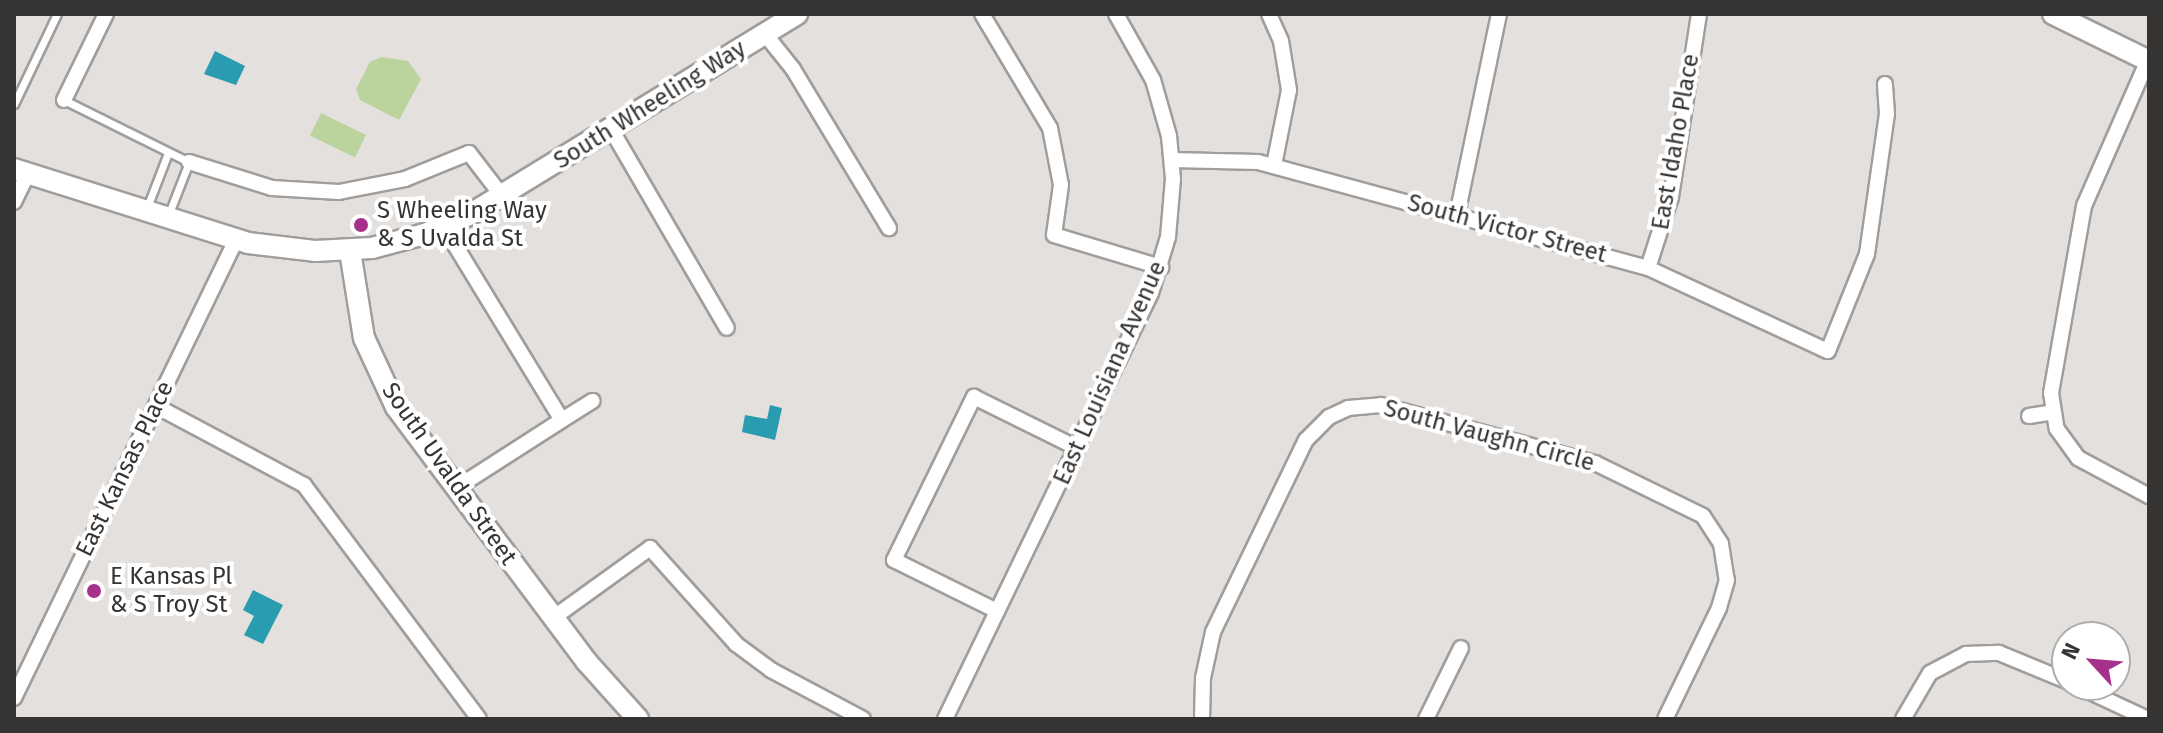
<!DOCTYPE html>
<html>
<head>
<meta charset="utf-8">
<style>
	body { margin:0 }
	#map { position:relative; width:2163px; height:733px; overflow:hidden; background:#e3e0de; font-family:"Fira Sans",sans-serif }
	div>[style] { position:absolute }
	.green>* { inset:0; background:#bbd39c; transform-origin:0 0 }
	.water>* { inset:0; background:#2a9caf }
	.roads { filter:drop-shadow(2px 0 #a09d9b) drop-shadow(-2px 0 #a09d9b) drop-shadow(0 2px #a09d9b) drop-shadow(0 -2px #a09d9b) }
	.lane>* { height:7px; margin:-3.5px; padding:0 3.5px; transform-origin:3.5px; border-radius:3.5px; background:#fff }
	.street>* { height:14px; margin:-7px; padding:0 7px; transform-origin:7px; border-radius:7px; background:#fff }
	.secondary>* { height:20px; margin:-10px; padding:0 10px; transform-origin:10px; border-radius:10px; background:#fff }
	.dots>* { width:22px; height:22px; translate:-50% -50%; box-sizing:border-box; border:4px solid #fff; border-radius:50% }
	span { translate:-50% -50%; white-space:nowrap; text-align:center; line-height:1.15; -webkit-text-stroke:8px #fff; paint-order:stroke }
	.street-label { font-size:24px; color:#353433 }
	.poi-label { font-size:24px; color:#353433 }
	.left { translate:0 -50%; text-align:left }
	.frame { position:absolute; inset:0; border:16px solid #353433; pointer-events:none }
	.north { position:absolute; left:2051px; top:621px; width:80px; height:80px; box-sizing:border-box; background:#fff; border:2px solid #aeaead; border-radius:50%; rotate:296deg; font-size:22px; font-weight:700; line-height:32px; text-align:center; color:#353433 }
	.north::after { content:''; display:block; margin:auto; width:28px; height:36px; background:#a6318a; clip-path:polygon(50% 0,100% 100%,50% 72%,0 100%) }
</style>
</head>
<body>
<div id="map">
	<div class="green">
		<div style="clip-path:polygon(381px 57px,408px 61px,421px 79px,399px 120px,360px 100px,356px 89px,370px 62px)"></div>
		<div style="left:321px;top:113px;width:50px;height:25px;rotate:26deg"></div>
	</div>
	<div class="water">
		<div style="clip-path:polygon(215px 51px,245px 66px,236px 85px,204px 74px)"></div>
		<div style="clip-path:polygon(770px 405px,782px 408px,775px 440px,742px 432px,745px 415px,767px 419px)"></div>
		<div style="clip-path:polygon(253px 590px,283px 605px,263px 644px,244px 635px,254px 616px,243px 610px)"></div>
	</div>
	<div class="roads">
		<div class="lane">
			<div style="left:64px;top:100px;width:140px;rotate:26.4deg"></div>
			<div style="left:189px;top:162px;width:58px;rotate:111.3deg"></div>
			<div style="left:14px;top:104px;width:100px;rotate:-64.5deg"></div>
			<div style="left:146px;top:210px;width:61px;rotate:-68.9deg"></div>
		</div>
		<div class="street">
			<div style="left:982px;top:14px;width:133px;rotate:59.2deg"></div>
			<div style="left:1050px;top:128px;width:58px;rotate:79.1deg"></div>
			<div style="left:1061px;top:185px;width:50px;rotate:98deg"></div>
			<div style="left:1054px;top:235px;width:112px;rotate:16.7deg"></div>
			<div style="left:1269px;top:14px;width:30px;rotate:66deg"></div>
			<div style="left:1281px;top:41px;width:50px;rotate:80.7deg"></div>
			<div style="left:1289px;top:90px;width:76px;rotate:101.3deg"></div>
			<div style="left:765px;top:34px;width:45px;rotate:51.3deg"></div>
			<div style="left:793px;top:69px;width:186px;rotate:58.9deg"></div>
			<div style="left:2148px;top:60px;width:159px;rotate:113.7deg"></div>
			<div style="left:2084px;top:206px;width:190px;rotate:100deg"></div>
			<div style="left:2051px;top:393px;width:36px;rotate:81deg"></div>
			<div style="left:2057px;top:429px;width:36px;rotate:54deg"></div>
			<div style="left:2078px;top:458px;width:81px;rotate:28.2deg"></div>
			<div style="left:64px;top:100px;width:96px;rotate:-64deg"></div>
			<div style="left:611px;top:129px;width:230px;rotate:59.8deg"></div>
			<div style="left:1172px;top:160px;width:86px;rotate:1.3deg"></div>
			<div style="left:1258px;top:162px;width:404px;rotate:15.2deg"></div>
			<div style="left:1648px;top:268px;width:198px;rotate:24.8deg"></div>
			<div style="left:1828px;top:351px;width:105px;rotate:-68.1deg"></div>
			<div style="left:1867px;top:254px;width:141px;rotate:-81.9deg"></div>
			<div style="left:1887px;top:114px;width:30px;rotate:-94deg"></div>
			<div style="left:189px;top:162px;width:87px;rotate:17.4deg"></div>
			<div style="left:272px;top:188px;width:67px;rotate:3.4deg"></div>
			<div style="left:339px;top:192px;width:67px;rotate:-11.1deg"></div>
			<div style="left:405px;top:179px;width:69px;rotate:-22.1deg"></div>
			<div style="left:469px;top:153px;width:54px;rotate:52.5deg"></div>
			<div style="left:14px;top:202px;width:32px;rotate:-64deg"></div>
			<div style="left:1457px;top:215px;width:205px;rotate:-78.2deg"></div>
			<div style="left:444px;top:227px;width:226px;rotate:58.6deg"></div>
			<div style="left:562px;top:420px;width:126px;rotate:147.3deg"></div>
			<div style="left:1648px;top:268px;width:75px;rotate:-72.1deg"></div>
			<div style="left:1671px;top:197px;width:185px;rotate:-81.3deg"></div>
			<div style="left:156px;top:406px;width:168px;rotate:28.1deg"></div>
			<div style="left:304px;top:485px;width:292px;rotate:53.2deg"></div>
			<div style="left:2029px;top:416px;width:24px;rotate:-9deg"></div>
			<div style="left:562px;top:420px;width:36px;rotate:-32deg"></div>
			<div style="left:997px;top:611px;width:115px;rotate:-153.7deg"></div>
			<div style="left:894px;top:560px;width:182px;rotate:-63.9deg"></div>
			<div style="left:974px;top:397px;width:115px;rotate:26.3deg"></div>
			<div style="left:553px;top:618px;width:120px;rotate:-35.8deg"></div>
			<div style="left:650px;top:548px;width:129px;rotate:48.1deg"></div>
			<div style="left:736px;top:644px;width:44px;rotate:36.6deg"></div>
			<div style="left:771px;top:670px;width:104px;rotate:28deg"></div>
			<div style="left:2075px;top:685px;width:81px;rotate:25deg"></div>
			<div style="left:14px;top:698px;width:509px;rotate:-64.14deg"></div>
			<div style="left:945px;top:719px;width:473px;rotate:-64.2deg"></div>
			<div style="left:1151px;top:293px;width:59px;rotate:-73.1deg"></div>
			<div style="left:1168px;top:237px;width:58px;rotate:-85.1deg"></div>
			<div style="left:1173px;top:179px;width:43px;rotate:-95.3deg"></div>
			<div style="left:1169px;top:136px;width:58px;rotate:-105.9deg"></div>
			<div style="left:1153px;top:80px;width:76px;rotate:-119.3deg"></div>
			<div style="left:1202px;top:719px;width:41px;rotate:-88.6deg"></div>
			<div style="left:1203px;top:678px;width:47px;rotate:-77.7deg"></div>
			<div style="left:1213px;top:632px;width:213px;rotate:-64.2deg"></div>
			<div style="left:1306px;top:440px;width:33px;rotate:-45deg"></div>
			<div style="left:1329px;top:417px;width:21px;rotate:-25deg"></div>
			<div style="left:1348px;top:408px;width:33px;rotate:-5deg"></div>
			<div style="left:1381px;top:405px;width:222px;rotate:15.2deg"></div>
			<div style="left:1595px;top:463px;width:120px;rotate:26.1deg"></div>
			<div style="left:1703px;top:516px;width:33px;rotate:57deg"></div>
			<div style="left:1721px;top:544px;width:36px;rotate:81deg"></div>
			<div style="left:1727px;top:580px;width:29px;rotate:106deg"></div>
			<div style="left:1719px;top:608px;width:123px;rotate:115.9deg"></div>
			<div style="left:1426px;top:719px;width:79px;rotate:-63.8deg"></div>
			<div style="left:1903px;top:719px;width:53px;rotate:-59.6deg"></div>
			<div style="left:1930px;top:673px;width:41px;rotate:-27.8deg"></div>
			<div style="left:1966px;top:654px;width:33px;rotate:-2deg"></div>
			<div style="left:1999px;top:653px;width:74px;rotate:22.4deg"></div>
		</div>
		<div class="secondary">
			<div style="left:2053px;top:14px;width:107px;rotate:26.1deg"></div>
			<div style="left:14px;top:169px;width:245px;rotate:17.5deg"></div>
			<div style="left:248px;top:243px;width:67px;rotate:6.8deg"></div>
			<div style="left:315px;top:251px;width:57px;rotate:-3deg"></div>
			<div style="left:372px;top:248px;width:55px;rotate:-14.8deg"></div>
			<div style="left:425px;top:234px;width:48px;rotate:-23.4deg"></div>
			<div style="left:469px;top:215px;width:385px;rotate:-31.5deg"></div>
			<div style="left:350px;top:251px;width:88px;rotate:80.9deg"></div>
			<div style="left:364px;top:338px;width:76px;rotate:65.1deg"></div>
			<div style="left:396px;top:407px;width:317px;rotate:53.2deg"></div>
			<div style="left:586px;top:661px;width:78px;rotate:48.1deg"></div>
		</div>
	</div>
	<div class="dots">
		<div style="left:361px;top:225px;background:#a6318a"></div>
		<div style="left:94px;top:591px;background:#a6318a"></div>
	</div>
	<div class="street-label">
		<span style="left:650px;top:105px;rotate:-32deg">South Wheeling Way</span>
		<span style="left:1676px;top:142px;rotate:-80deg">East Idaho Place</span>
		<span style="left:1507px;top:229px;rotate:15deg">South Victor Street</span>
		<span style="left:1110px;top:373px;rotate:-66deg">East Louisiana Avenue</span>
		<span style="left:1489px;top:436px;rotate:15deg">South Vaughn Circle</span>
		<span style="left:125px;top:469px;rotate:-64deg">East Kansas Place</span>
		<span style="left:449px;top:474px;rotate:55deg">South Uvalda Street</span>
	</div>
	<div class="poi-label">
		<span class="left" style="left:377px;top:225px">S Wheeling Way<br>&amp; S Uvalda St</span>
		<span class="left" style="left:110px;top:591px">E Kansas Pl<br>&amp; S Troy St</span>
	</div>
	<div class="frame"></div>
	<div class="north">N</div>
</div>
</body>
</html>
